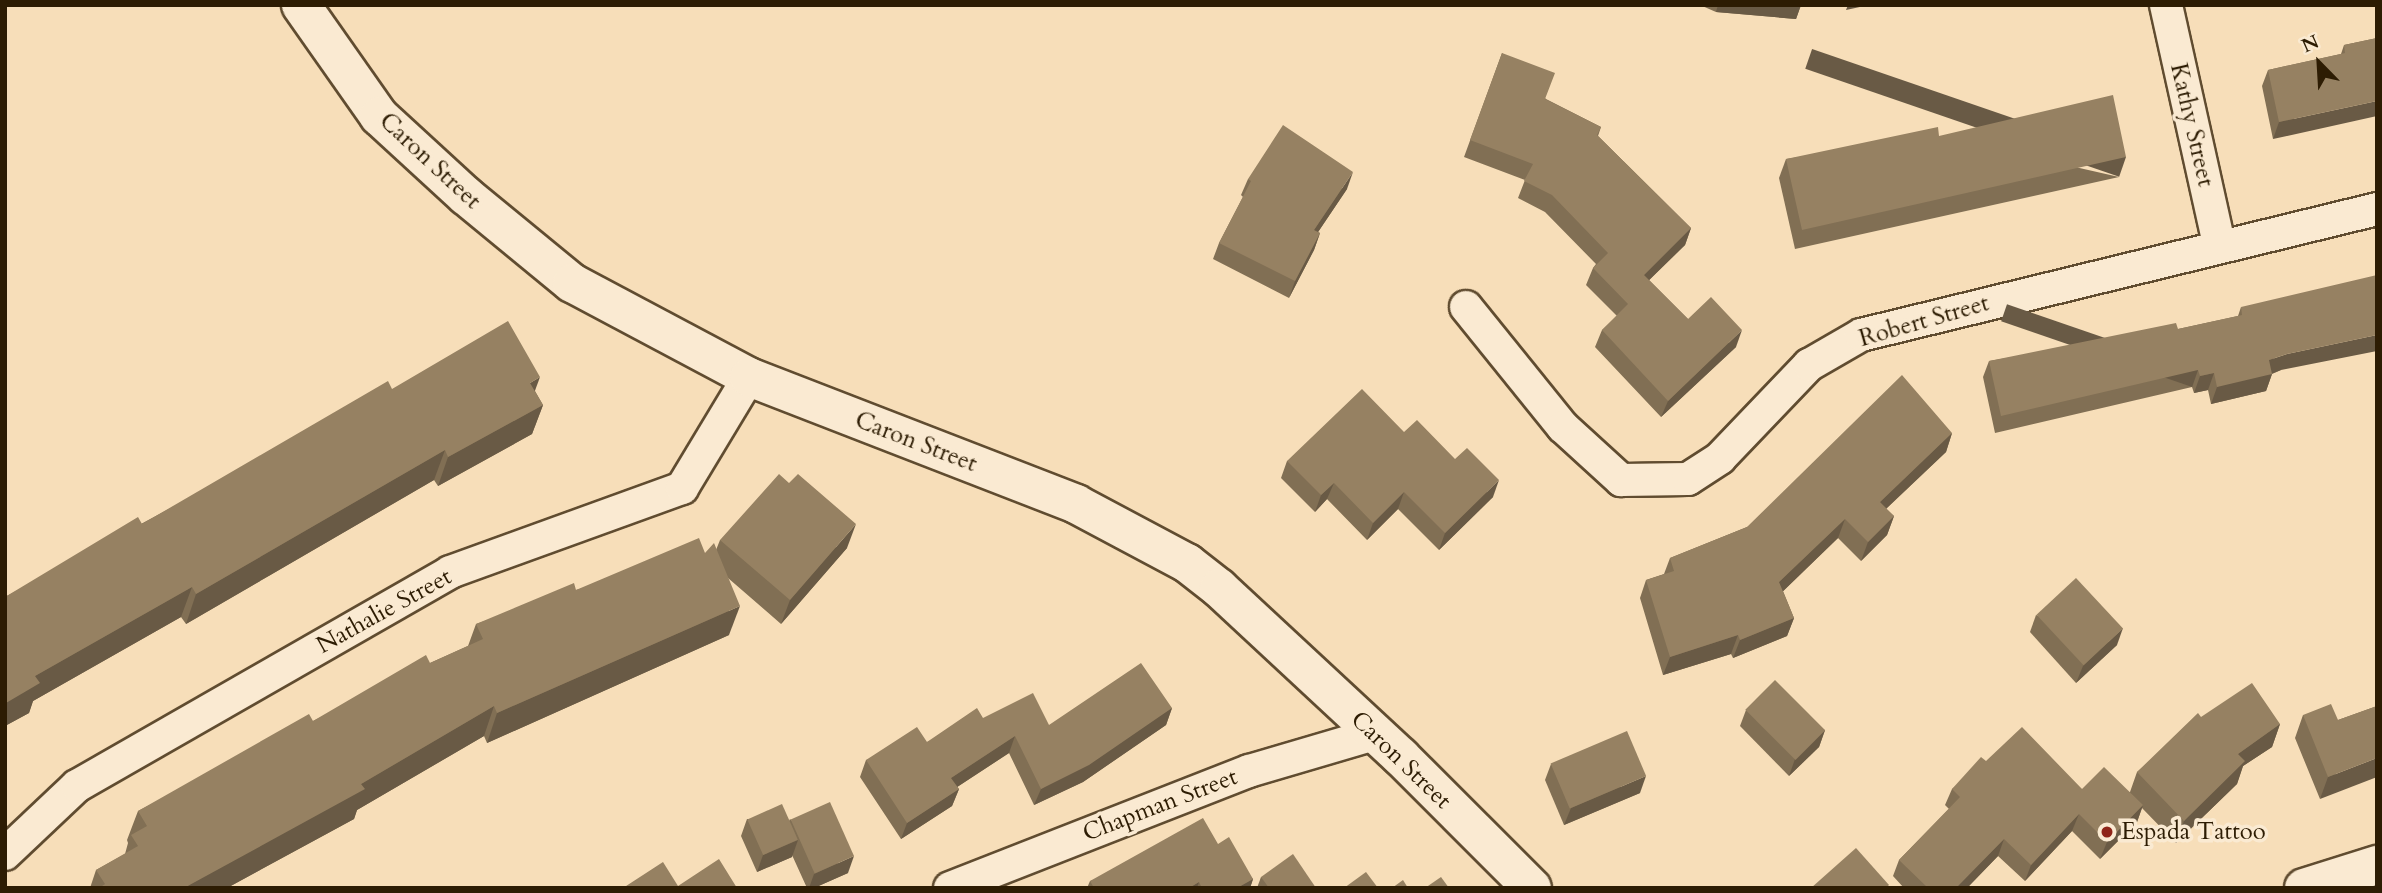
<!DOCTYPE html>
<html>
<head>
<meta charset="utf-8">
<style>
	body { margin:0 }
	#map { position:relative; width:2382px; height:893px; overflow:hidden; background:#f7deb9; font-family:Cardo,serif }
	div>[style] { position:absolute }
	.roads { filter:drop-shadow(2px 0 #604c30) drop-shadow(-2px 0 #604c30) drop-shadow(0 2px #604c30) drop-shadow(0 -2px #604c30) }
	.street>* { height:32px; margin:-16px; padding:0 16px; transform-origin:16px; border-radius:16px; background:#faead2 }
	.secondary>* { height:38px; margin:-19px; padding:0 19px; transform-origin:19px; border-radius:19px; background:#faead2 }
	.wall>* { inset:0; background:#816f54 }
	.shaded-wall>* { inset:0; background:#695a45; transform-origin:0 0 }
	.building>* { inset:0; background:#968162; transform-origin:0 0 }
	.dots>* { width:19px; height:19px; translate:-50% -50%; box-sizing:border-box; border:4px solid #faead2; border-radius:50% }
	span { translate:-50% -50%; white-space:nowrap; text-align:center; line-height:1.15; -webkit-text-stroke:7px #faead2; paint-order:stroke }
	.street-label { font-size:24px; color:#2d1c03 }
	.poi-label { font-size:24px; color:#2d1c03 }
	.left { translate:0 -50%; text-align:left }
	.frame { position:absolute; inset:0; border:7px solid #2d1c03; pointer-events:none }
	.north { position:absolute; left:2284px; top:28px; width:70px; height:70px; -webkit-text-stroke:5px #faead2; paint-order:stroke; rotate:336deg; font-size:19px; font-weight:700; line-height:28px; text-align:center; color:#2d1c03 }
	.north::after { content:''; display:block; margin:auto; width:24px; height:32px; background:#2d1c03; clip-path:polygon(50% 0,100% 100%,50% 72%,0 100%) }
</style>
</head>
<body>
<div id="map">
	<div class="roads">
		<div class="street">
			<div style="left:2166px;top:5px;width:245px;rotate:77.5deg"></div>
			<div style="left:1466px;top:307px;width:154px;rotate:51.1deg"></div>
			<div style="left:1563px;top:427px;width:79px;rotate:42.4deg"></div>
			<div style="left:1621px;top:480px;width:67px;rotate:-0.9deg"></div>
			<div style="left:1688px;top:479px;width:38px;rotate:-33deg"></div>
			<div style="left:1720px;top:458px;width:129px;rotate:-46.3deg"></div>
			<div style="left:1809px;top:365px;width:60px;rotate:-30deg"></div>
			<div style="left:1861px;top:335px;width:531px;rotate:-13.72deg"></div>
			<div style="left:5px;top:854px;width:99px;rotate:-43.4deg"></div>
			<div style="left:77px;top:786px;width:430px;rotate:-29.8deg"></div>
			<div style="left:450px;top:572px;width:247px;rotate:-19.9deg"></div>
			<div style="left:682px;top:488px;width:130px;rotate:-58.9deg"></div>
			<div style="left:950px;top:888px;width:321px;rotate:-21.4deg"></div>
			<div style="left:1249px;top:771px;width:131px;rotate:-16.4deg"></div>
		</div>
		<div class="secondary">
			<div style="left:301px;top:5px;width:136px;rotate:54.9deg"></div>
			<div style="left:379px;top:116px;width:118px;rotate:42.6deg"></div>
			<div style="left:466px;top:196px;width:137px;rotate:39.4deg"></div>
			<div style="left:572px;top:283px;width:200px;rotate:28deg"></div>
			<div style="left:749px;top:377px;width:351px;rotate:21.2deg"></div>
			<div style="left:1076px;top:504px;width:126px;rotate:28deg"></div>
			<div style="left:1187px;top:563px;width:41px;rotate:38deg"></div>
			<div style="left:1219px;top:588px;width:248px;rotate:42.9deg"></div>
			<div style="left:1401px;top:757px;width:185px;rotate:45deg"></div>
			<div style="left:2304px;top:888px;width:77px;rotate:-17.5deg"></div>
		</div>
	</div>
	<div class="wall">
		<div style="clip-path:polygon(1700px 5px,1801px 5px,1796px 19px,1716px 12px)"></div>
		<div style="clip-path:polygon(2377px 38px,2273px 139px,2262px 86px,2268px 70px,2341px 54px,2344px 45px)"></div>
		<div style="clip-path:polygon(1502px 53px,1546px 99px,1601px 127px,1598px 136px,1691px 228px,1685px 245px,1649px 280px,1688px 319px,1736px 347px,1661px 417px,1595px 347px,1602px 330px,1617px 316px,1586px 285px,1593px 268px,1596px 264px,1545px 212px,1518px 198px,1525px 180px,1464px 157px)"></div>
		<div style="clip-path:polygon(1939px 136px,2119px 177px,1795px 249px,1779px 178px,1786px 159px)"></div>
		<div style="clip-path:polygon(1248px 179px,1347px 189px,1318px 232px,1320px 233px,1314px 250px,1289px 298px,1213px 259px,1219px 243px,1243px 197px,1241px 195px)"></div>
		<div style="clip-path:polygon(2241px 307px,2281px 370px,2272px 374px,2266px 391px,2211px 404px,2208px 390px,2194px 393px,2192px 387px,1995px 433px,1983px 377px,1989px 361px,2178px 329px,2238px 316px)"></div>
		<div style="clip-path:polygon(392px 389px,535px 391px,543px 405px,532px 434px,438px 486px,434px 480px,186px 624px,181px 617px,33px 701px,29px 713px,5px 726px,5px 597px)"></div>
		<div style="clip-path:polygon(1404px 432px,1493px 497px,1439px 550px,1398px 509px,1367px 540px,1327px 499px,1315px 512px,1281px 478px,1287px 461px)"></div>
		<div style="clip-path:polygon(1952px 433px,1946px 452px,1886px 509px,1894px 516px,1887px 535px,1861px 561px,1838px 538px,1783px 591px,1794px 618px,1787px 636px,1733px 658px,1731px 654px,1663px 675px,1640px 598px,1646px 580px,1664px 574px,1670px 558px,1747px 527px)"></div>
		<div style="clip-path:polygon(720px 540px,847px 548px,781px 624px,728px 578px,729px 635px,487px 743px,484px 736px,357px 810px,354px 819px,227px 888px,90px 888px,96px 870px,125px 854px,128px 843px,127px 840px,138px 811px,313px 721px,430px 663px,468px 646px,476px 624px,576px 590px,716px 550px)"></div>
		<div style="clip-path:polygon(2036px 615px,2117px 645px,2076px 683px,2030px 632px)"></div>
		<div style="clip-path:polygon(2377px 706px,2320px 799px,2295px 738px,2303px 715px,2338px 720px)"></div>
		<div style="clip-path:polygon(1172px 708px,1166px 725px,1083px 782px,1034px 805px,1009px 753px,957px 787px,959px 789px,952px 806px,901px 839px,860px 777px,866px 760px,927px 742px,983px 718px,1049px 725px)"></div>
		<div style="clip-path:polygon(1746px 710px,1825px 730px,1819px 747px,1789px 776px,1740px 726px)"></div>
		<div style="clip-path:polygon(2201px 717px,2280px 724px,2272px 747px,2243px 766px,2237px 784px,2176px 843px,2142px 808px,2137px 822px,2100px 859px,2072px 831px,2025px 881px,1998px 856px,1967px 888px,1904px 888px,1893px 876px,1899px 860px,1949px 809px,1945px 805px,1952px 789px,1986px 761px,2082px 789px,2130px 792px,2137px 772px)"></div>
		<div style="clip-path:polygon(1551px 764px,1640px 793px,1564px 825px,1545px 780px)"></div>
		<div style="clip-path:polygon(747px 819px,789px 821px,790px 819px,848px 873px,814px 888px,807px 888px,792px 855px,792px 857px,757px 872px,741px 836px)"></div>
		<div style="clip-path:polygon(1218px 844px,1253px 879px,1250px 888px,1087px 888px,1090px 881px)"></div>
		<div style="clip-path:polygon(1261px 877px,1316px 888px,1257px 888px)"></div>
	</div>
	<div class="shaded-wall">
		<div style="clip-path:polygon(1718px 5px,1801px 5px,1796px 19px,1716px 12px)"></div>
		<div style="clip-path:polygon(1848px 5px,1869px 5px,1846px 10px)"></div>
		<div style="clip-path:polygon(2377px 101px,2377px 116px,2273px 139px,2279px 122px)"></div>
		<div style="left:2126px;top:157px;width:21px;height:332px;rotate:109deg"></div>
		<div style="clip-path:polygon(1353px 172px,1347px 189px,1308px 247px,1314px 230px)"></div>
		<div style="clip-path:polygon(1691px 228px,1685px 245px,1638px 291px,1644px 275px)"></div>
		<div style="clip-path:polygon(1320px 233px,1314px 250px,1289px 298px,1295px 281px)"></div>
		<div style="clip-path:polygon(1742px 330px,1736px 347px,1661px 417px,1668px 401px)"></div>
		<div style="clip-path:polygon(2377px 335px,2377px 351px,2281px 370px,2266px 376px,2272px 374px,2266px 391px,2211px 404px,2217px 387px,2269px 360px,2287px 354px)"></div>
		<div style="left:2198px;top:370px;width:18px;height:202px;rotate:109deg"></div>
		<div style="clip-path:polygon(2214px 373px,2208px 390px,2194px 393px,2200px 376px)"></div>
		<div style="clip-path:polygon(540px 377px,529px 407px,530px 383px)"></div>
		<div style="clip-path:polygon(543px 405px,532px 434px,438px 486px,448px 457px)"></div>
		<div style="clip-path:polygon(1952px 433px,1946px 452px,1873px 521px,1880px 502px)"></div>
		<div style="clip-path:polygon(445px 450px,434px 480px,186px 624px,196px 594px)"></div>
		<div style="clip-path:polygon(1499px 480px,1493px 497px,1439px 550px,1445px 533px)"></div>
		<div style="clip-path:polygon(1334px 483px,1327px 499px,1315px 512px,1321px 495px)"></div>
		<div style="clip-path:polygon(1404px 492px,1398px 509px,1367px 540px,1373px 523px)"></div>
		<div style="clip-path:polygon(1894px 516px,1887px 535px,1861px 561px,1868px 542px)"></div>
		<div style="clip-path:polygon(1845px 519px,1838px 538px,1773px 601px,1779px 582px)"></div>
		<div style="clip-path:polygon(856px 524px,847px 548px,781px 624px,790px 600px)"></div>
		<div style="clip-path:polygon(192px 587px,181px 617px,33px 701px,29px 713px,5px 726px,6px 703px,35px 676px)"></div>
		<div style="clip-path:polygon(740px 606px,729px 635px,487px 743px,497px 713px)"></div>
		<div style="clip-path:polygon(1794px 618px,1787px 636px,1733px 658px,1740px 640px)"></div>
		<div style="clip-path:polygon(2123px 628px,2117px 645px,2076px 683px,2083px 666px)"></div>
		<div style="clip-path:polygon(1738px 635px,1731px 654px,1663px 675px,1670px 657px)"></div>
		<div style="clip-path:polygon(494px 706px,484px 736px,357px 810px,354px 819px,227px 888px,184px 888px)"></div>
		<div style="clip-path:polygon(1172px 708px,1166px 725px,1083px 782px,1034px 805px,1041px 789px)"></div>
		<div style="clip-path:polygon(2280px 724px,2272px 747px,2243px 766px,2237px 784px,2176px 843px,2184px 821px,2238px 754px)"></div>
		<div style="clip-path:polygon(1825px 730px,1819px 747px,1789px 776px,1795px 759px)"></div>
		<div style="clip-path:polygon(1015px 736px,1009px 753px,945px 795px,951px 778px)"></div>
		<div style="clip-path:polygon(2377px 758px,2377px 777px,2320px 799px,2328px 777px)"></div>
		<div style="clip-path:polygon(1646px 776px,1640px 793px,1564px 825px,1571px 808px)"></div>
		<div style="clip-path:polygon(959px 789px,952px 806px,901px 839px,907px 823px)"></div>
		<div style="clip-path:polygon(2143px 805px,2137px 822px,2100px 859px,2107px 842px)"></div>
		<div style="clip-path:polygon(2079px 814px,2072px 831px,2025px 881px,2031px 865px)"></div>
		<div style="clip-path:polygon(2004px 839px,1998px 856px,1967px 888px,1956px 888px)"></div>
		<div style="clip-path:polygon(798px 840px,792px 857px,757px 872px,763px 855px)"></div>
		<div style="clip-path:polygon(854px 856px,848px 873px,814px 888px,809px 888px,814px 874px)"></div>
		<div style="clip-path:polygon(1253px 879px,1250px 888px,1237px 888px)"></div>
		<div style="clip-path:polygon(1199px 882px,1197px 888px,1189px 888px)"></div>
	</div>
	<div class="building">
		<div style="clip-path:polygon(2377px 38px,2377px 101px,2279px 122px,2268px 70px,2345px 53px,2344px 45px)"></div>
		<div style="clip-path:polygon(1502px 53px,1555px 73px,1545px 99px,1601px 127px,1597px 135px,1691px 228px,1644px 275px,1688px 319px,1711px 297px,1742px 330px,1668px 401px,1602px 330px,1628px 304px,1593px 268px,1608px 253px,1552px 195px,1524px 181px,1533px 164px,1470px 140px)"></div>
		<div style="clip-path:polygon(2113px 95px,2126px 157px,1802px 230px,1786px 159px,1938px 127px,1939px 136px)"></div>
		<div style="clip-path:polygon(1283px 125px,1353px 172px,1314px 230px,1320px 233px,1295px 281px,1219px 243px,1251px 181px,1248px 179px)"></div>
		<div style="clip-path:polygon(2377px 275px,2377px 335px,2287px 354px,2269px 360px,2272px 374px,2217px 387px,2214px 373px,2200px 376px,2198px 370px,2001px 416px,1989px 361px,2176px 323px,2178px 329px,2242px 315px,2241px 307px)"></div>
		<div style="clip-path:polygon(508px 321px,540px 377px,530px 383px,543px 405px,448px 457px,445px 450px,196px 594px,192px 587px,35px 676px,40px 683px,6px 703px,5px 597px,138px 517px,142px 524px,388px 381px,392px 389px)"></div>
		<div style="clip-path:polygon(1902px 375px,1952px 433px,1880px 502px,1894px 516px,1868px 542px,1845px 519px,1779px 582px,1794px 618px,1740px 640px,1738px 635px,1670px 657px,1646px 580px,1674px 571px,1670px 558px,1747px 527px)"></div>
		<div style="clip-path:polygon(1362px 389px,1404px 432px,1417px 420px,1455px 459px,1467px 448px,1499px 480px,1445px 533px,1404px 492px,1373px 523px,1334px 483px,1321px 495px,1287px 461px)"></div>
		<div style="clip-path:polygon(779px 474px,789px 483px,798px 474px,856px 524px,790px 600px,720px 540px)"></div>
		<div style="clip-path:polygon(699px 538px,705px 553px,714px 543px,740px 606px,497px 713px,494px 706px,361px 784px,365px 789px,184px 888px,99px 888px,105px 884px,96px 870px,138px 846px,131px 835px,147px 826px,138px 811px,309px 714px,313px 721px,426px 655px,430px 663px,483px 639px,476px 624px,574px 583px,576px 590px)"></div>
		<div style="left:2076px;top:578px;width:69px;height:54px;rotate:47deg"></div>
		<div style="clip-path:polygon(1141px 663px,1172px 708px,1089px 765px,1041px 789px,1015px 736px,951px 778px,959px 789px,907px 823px,866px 760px,917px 727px,927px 742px,977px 708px,983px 718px,1033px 693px,1049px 725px)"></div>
		<div style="left:1775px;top:680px;width:71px;height:42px;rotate:45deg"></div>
		<div style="clip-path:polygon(2252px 683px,2280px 724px,2238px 754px,2245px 761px,2184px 821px,2137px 772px,2198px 713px,2201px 717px)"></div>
		<div style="clip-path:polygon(2331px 704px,2338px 720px,2377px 706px,2377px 758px,2328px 777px,2303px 715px)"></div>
		<div style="clip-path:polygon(2022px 727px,2082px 789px,2104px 767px,2143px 805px,2107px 842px,2079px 814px,2031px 865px,2004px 839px,1956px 888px,1928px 888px,1899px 860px,1960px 797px,1952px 789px,1981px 757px,1986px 761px)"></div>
		<div style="left:1627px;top:731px;width:49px;height:83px;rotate:67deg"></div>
		<div style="left:830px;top:802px;width:59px;height:43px;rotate:66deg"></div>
		<div style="left:782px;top:804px;width:39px;height:38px;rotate:66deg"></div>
		<div style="clip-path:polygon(1203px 818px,1218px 844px,1229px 837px,1253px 879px,1237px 888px,1202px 888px,1199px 882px,1189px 888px,1094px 888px,1090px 881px)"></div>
		<div style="clip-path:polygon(1856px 848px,1889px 885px,1886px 888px,1811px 888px)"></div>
		<div style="clip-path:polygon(1293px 854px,1316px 888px,1269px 888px,1261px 877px)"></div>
		<div style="clip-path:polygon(719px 859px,737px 888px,623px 888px,663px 862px,678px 886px)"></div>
		<div style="clip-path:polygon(1366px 872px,1378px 888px,1344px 888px)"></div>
		<div style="clip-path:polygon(1441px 877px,1449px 888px,1425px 888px)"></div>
		<div style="clip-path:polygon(1403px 880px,1408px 888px,1392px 888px)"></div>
	</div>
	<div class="dots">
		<div style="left:2107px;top:832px;background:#8f2418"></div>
	</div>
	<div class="street-label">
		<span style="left:2192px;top:125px;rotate:77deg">Kathy Street</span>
		<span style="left:430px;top:161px;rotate:43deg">Caron Street</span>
		<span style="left:1924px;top:321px;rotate:-16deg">Robert Street</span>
		<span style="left:916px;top:442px;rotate:21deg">Caron Street</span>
		<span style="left:384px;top:611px;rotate:-29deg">Nathalie Street</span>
		<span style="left:1401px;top:760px;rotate:44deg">Caron Street</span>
		<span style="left:1160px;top:805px;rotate:-21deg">Chapman Street</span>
	</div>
	<div class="poi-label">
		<span class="left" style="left:2121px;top:832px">Espada Tattoo</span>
	</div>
	<div class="frame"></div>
	<div class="north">N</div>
</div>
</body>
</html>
